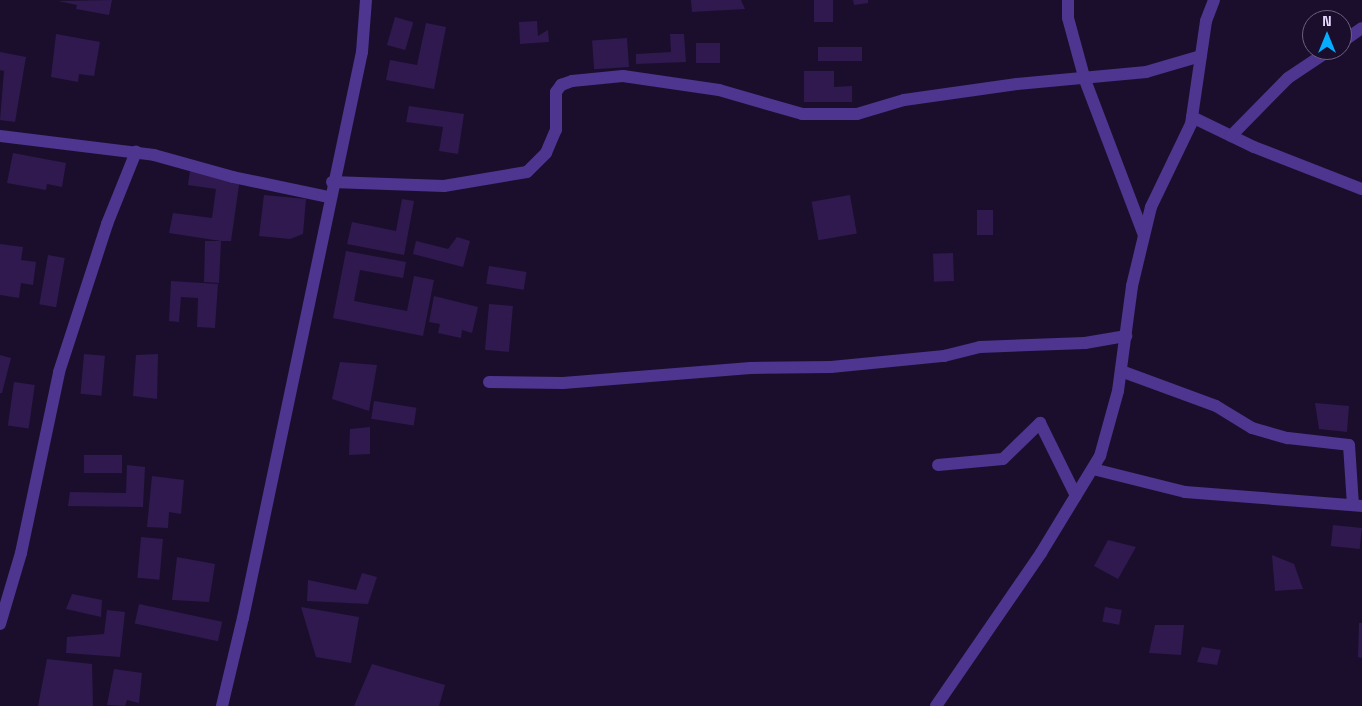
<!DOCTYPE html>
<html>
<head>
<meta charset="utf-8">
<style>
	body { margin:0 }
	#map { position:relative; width:1362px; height:706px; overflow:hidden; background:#1a0e2c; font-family:"Space Grotesk",sans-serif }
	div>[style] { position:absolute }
	.building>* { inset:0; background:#30194f; transform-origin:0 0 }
	.minor>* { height:12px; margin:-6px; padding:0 6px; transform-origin:6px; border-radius:6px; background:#4e358f }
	span { translate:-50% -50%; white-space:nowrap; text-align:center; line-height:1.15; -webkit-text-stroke:5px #1a0e2c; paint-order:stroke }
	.north { position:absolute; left:1302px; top:10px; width:50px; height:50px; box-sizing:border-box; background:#1a0e2c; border:1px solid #6c5f80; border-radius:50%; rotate:0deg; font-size:14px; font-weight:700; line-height:20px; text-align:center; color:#e6d9ff }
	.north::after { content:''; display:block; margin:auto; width:18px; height:22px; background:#05acff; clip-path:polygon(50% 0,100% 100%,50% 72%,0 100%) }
</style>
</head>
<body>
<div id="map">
	<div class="building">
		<div style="clip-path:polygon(112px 0,109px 15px,76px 9px,77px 5px,58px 1px)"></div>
		<div style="clip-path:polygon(691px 0,741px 0,745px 9px,692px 12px)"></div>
		<div style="left:814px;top:0;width:19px;height:22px"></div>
		<div style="clip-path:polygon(853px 0,868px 0,868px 3px,854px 5px)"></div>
		<div style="left:395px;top:17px;width:19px;height:29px;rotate:16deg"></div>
		<div style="clip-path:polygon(537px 21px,538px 36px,548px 30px,549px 42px,520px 44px,519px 22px)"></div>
		<div style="clip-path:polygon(426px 23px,446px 27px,434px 89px,386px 80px,390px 60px,417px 65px)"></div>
		<div style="clip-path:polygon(56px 34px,100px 42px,94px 76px,79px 74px,78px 82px,51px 77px)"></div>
		<div style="clip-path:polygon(670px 34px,684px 34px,686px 62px,636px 64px,636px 54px,671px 52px)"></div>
		<div style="left:627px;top:38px;width:29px;height:35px;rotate:86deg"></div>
		<div style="left:696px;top:43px;width:24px;height:20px"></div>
		<div style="left:862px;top:47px;width:14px;height:44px;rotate:90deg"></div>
		<div style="clip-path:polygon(0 52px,26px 57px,15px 122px,0 120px,4px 71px,0 70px)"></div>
		<div style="clip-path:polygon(804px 71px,834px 71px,834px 87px,852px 86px,852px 102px,804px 102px)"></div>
		<div style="clip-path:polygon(409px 106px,464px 114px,458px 154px,439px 151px,443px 127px,406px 122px)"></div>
		<div style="clip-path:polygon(13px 153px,66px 163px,62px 187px,47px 184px,46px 190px,7px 183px)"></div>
		<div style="clip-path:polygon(190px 171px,240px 178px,231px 241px,221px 241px,219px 283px,204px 282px,205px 241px,221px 241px,169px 233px,173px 213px,212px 218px,216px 189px,188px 185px)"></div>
		<div style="clip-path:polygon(264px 195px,306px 199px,303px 234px,290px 239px,259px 236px)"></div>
		<div style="left:850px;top:195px;width:39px;height:39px;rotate:80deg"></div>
		<div style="clip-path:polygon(402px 199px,414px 201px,404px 255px,347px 244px,352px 222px,396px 231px)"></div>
		<div style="left:977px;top:210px;width:16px;height:25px"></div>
		<div style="clip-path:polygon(457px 237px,470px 241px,463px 267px,413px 254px,416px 241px,448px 249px)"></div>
		<div style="clip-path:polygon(0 244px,23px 247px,21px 260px,36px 262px,33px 285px,21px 283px,19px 298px,0 295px)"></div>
		<div style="clip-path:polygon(346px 251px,406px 262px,403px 278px,360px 270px,354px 301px,407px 311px,414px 276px,434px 280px,423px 336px,333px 318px)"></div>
		<div style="left:953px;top:253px;width:28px;height:20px;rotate:88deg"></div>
		<div style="left:48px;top:255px;width:17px;height:50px;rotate:10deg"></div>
		<div style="left:489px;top:266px;width:38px;height:18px;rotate:9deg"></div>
		<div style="clip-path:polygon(171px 281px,218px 284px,215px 328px,197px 327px,198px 298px,181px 297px,179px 322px,169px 321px)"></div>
		<div style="clip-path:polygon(434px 296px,478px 307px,472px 333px,462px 330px,461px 338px,438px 333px,440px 324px,429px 322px)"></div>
		<div style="left:489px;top:304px;width:24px;height:46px;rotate:5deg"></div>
		<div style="left:84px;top:354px;width:21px;height:40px;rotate:5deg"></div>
		<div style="clip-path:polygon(158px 354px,157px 399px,133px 396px,136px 355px)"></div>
		<div style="clip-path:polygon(0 355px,11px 358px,2px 393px,0 393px)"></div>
		<div style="clip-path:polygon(340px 362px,377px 365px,369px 411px,332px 399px)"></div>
		<div style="left:14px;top:382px;width:21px;height:44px;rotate:8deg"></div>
		<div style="left:374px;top:401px;width:43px;height:18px;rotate:9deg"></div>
		<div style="clip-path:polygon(1315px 403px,1349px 406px,1347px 432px,1319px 429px)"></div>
		<div style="clip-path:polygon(370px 427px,370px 454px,349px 455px,350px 429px)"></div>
		<div style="left:84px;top:455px;width:38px;height:18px"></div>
		<div style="clip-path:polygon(127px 465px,145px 467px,143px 507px,68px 506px,70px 492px,126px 493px)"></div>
		<div style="clip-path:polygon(152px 476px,184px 480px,181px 514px,169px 512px,168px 528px,147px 527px)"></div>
		<div style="left:1333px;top:525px;width:29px;height:21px;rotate:6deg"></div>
		<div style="left:141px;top:537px;width:22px;height:41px;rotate:5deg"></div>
		<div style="clip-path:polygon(1108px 540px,1136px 547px,1118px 579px,1094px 566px)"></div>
		<div style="clip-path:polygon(1272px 555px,1294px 564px,1303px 589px,1275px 591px)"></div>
		<div style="clip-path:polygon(177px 557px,215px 564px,209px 602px,172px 600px)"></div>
		<div style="clip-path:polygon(362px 573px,377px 577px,368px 604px,307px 601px,308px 580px,356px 590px)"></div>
		<div style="clip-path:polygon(72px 594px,102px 600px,101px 617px,66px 609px)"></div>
		<div style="left:139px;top:604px;width:85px;height:20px;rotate:12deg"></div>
		<div style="clip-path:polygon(301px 607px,359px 617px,351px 663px,316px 657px)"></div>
		<div style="left:1105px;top:607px;width:17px;height:15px;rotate:10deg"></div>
		<div style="clip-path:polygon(107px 610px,125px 612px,120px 657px,66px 653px,67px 637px,104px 634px)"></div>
		<div style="clip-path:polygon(1359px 623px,1362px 623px,1362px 658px,1358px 657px)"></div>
		<div style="clip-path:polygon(1155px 625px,1184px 625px,1181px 655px,1149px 653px)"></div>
		<div style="clip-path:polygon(1202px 647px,1221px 650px,1217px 665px,1197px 662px)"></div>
		<div style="clip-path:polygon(47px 659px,92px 664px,93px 706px,38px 706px)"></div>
		<div style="clip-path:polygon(372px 664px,445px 685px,439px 706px,354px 706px)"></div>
		<div style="clip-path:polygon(114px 669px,142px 673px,139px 703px,127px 700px,125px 706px,107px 705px)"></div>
	</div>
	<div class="minor">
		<div style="left:1068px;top:0;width:18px;rotate:90deg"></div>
		<div style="left:1068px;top:18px;width:64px;rotate:74.7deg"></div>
		<div style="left:1085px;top:80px;width:166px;rotate:69.2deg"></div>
		<div style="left:1342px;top:42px;width:24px;rotate:-35deg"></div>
		<div style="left:1192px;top:117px;width:69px;rotate:25.8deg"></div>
		<div style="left:1254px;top:147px;width:116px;rotate:21.3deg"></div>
		<div style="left:0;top:136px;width:155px;rotate:7deg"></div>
		<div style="left:154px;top:155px;width:82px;rotate:15.6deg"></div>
		<div style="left:233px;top:177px;width:98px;rotate:11.8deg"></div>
		<div style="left:1231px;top:136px;width:81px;rotate:-45.5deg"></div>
		<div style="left:1288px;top:78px;width:50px;rotate:-33.7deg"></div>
		<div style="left:332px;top:182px;width:112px;rotate:2deg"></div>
		<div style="left:444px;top:186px;width:84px;rotate:-9.6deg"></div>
		<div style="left:527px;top:172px;width:27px;rotate:-45deg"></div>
		<div style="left:546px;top:153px;width:25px;rotate:-67deg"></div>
		<div style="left:556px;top:130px;width:38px;rotate:-90deg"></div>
		<div style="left:556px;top:92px;width:9px;rotate:-54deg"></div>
		<div style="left:561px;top:85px;width:12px;rotate:-20deg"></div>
		<div style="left:572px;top:81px;width:51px;rotate:-5.6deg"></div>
		<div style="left:623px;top:76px;width:97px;rotate:8.3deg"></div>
		<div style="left:719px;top:90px;width:86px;rotate:16.1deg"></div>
		<div style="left:802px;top:114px;width:55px"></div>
		<div style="left:857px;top:114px;width:49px;rotate:-16.6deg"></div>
		<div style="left:904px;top:100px;width:114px;rotate:-8.1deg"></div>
		<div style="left:1017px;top:84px;width:130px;rotate:-5.3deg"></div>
		<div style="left:1146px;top:72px;width:57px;rotate:-16.2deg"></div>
		<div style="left:1121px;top:371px;width:101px;rotate:20.2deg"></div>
		<div style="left:1216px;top:406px;width:42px;rotate:31.4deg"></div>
		<div style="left:1252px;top:428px;width:37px;rotate:16deg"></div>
		<div style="left:1288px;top:438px;width:61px;rotate:6.5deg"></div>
		<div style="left:1349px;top:445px;width:60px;rotate:86.2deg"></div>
		<div style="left:489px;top:382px;width:74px;rotate:0.8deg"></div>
		<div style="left:563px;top:383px;width:188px;rotate:-4.6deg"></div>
		<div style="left:750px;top:368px;width:81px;rotate:-0.7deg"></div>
		<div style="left:831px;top:367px;width:114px;rotate:-5.6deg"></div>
		<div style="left:944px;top:356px;width:37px;rotate:-14deg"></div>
		<div style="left:980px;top:347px;width:105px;rotate:-2.2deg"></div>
		<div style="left:1085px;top:343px;width:42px;rotate:-9.7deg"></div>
		<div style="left:938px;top:465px;width:65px;rotate:-5.3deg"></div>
		<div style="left:1003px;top:459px;width:52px;rotate:-44.2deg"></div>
		<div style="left:1040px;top:423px;width:81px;rotate:63.7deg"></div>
		<div style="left:1093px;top:469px;width:95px;rotate:14deg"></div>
		<div style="left:1185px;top:492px;width:178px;rotate:4.5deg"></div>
		<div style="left:0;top:624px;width:74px;rotate:-73.5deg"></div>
		<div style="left:21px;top:553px;width:185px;rotate:-78.1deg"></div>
		<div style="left:59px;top:372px;width:156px;rotate:-72deg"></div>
		<div style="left:107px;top:224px;width:78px;rotate:-68.1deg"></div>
		<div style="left:222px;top:706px;width:90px;rotate:-76.6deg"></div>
		<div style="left:243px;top:618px;width:578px;rotate:-78.13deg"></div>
		<div style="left:362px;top:52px;width:52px;rotate:-85.6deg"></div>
		<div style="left:936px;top:706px;width:186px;rotate:-55.5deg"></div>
		<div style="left:1041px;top:553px;width:114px;rotate:-58.7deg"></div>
		<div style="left:1100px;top:456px;width:67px;rotate:-74.5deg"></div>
		<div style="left:1118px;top:391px;width:106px;rotate:-82.4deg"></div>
		<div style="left:1132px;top:286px;width:81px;rotate:-76.5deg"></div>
		<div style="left:1151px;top:207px;width:92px;rotate:-64.3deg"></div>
		<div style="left:1191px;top:124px;width:104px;rotate:-81.7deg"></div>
		<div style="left:1206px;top:21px;width:22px;rotate:-69deg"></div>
	</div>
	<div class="north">N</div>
</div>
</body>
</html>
